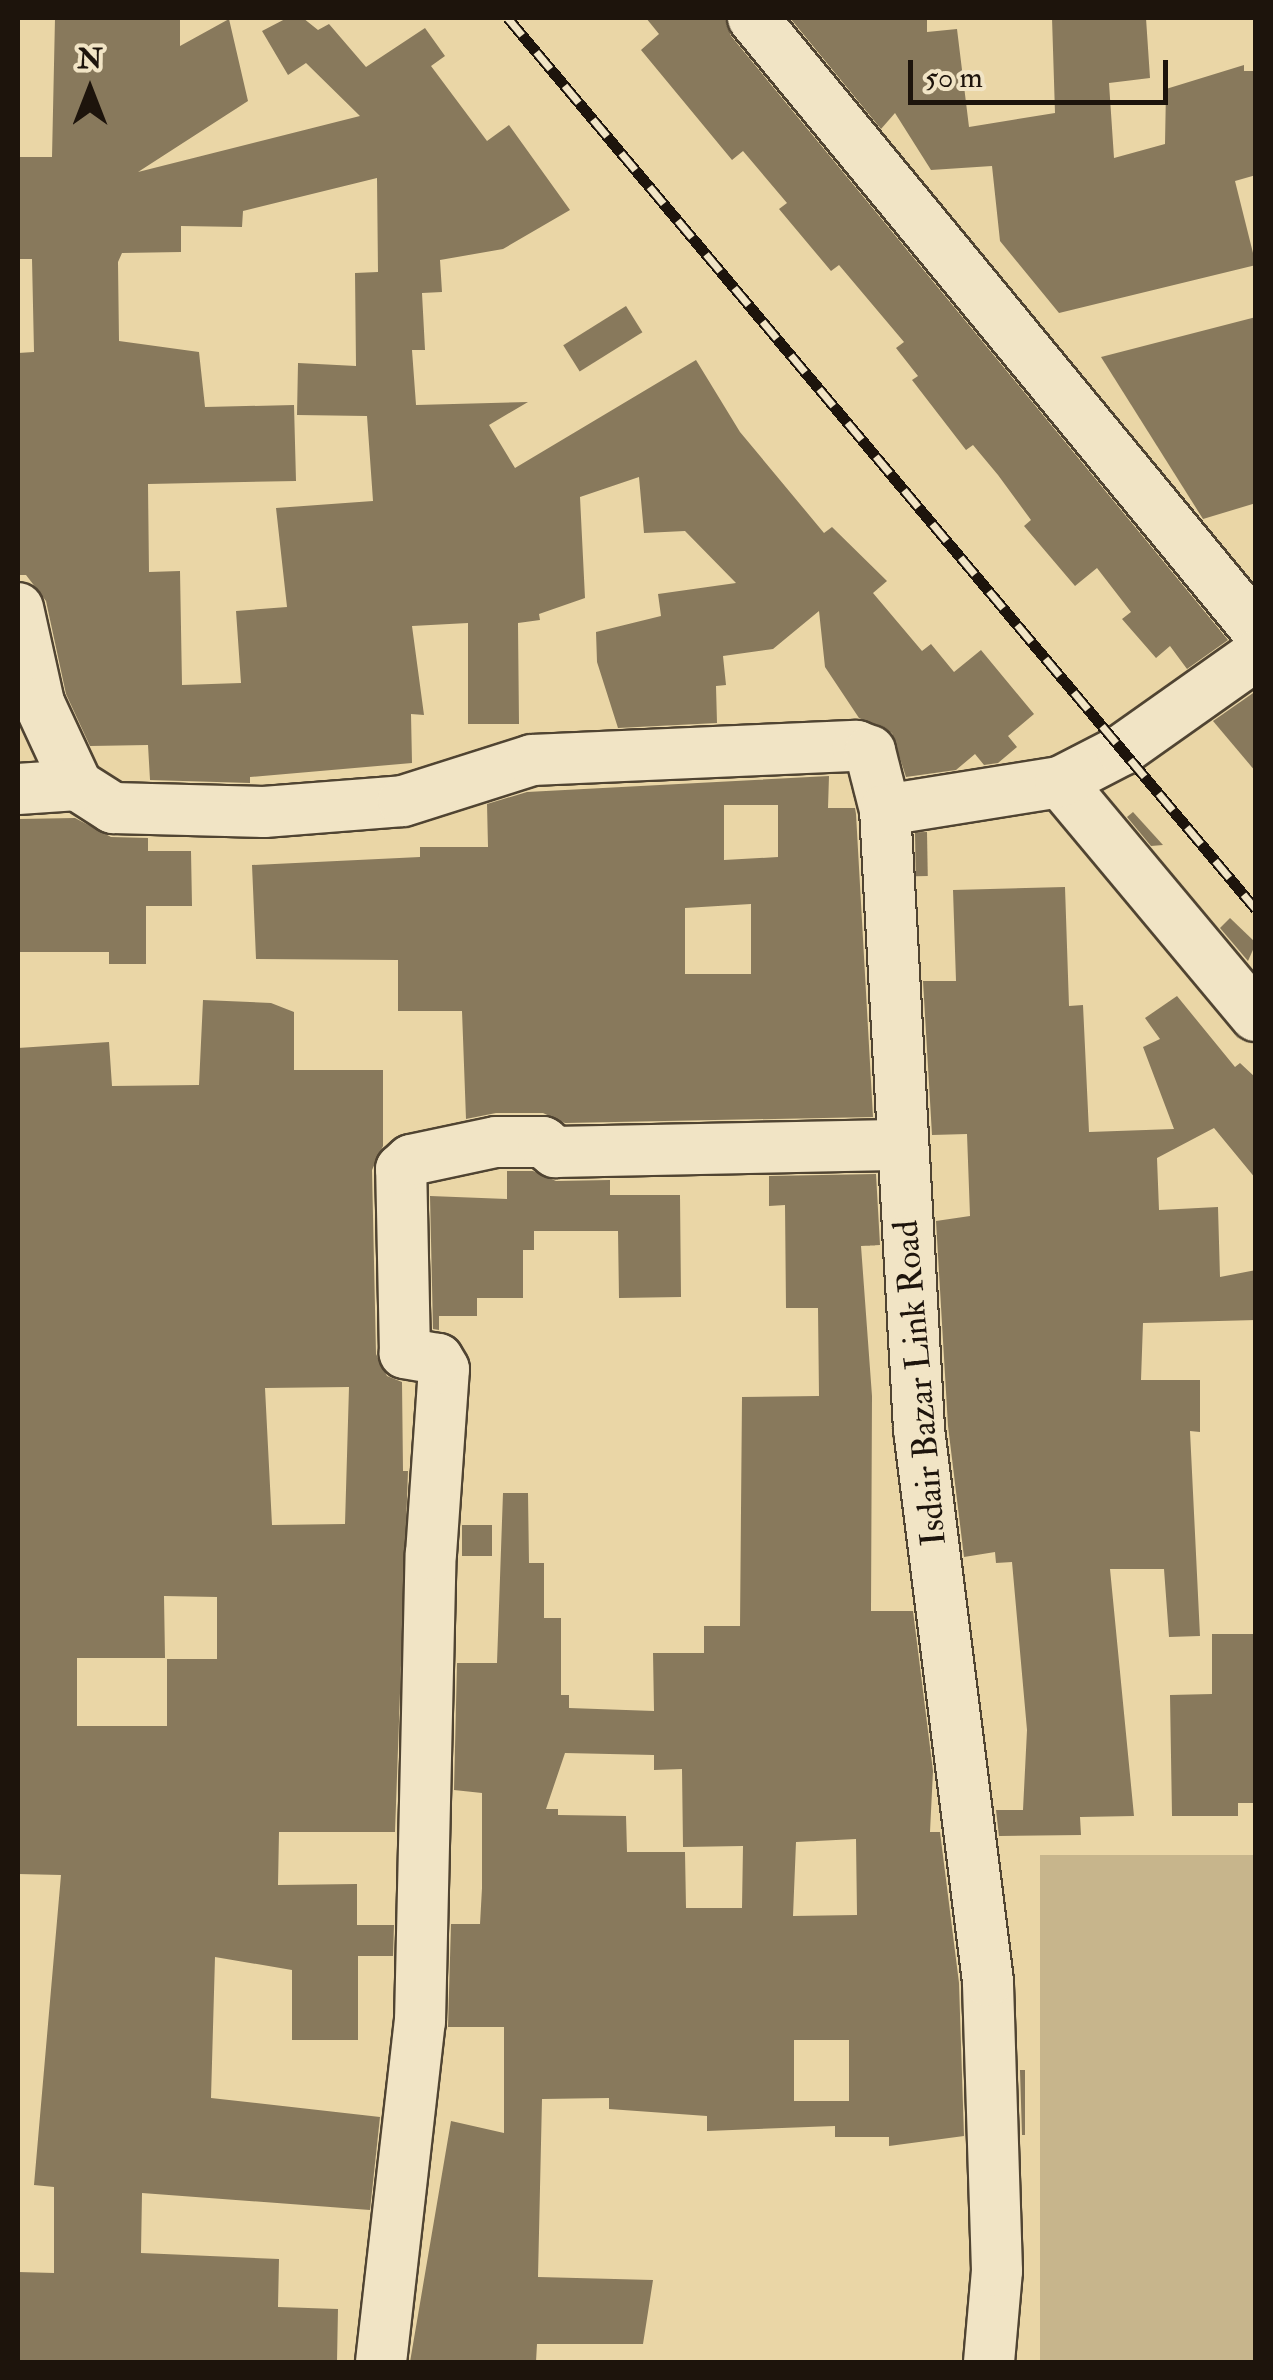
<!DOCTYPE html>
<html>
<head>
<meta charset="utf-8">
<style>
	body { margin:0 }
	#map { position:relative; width:1273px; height:2380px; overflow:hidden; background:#ead6a6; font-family:"IM FELL Double Pica",serif }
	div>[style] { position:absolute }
	.green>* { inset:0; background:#c7b58c; transform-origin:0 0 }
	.building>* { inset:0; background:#88795c; transform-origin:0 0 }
	.roads { filter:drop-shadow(2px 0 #504432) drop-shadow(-2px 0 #504432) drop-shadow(0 2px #504432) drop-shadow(0 -2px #504432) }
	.minor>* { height:50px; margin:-25px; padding:0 25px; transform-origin:25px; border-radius:25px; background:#f1e4c5 }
	.rail>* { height:11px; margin-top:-5.5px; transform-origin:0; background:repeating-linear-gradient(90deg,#f1e4c5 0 22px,#1d140c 0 44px); box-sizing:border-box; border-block:2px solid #1d140c }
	span { translate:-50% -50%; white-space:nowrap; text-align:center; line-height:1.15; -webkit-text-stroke:10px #f1e4c5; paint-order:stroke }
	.street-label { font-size:35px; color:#1d140c }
	.frame { position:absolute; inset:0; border:20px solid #1d140c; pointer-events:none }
	.north { position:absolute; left:40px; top:40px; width:100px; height:100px; -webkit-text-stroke:8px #f1e4c5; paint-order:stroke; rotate:0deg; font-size:28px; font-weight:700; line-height:40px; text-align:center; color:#1d140c }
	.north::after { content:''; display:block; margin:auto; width:35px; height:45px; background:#1d140c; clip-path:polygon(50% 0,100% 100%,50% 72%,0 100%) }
	.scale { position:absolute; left:908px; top:60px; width:260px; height:45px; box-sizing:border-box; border:5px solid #1d140c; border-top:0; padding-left:12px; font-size:30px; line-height:35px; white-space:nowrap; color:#1d140c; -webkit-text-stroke:8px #f1e4c5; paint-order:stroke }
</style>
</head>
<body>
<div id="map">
	<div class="green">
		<div style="left:1040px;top:1855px;width:215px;height:507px"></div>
	</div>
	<div class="building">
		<div style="clip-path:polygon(evenodd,55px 18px,180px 18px,180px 46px,229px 19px,248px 101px,138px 172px,360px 116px,306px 63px,288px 75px,262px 31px,287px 18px,303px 18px,318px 30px,329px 24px,366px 67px,425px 28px,445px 56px,431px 66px,487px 141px,509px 125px,570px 210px,503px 249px,440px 260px,442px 292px,422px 293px,425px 350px,412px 350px,416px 405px,528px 402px,489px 425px,515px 468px,696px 360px,740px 432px,824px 533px,832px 527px,887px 581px,873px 593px,922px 651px,931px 644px,954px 672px,981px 650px,1034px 714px,1008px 736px,1017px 747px,998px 763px,984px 765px,975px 754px,956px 770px,906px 777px,892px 733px,859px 718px,825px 667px,819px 611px,773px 649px,723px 656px,726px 685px,716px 686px,717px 723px,618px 728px,597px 662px,596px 632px,661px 616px,658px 594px,736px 583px,685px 531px,644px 533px,639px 477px,580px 497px,585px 598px,539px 614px,540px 620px,518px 623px,519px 724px,468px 724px,468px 623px,412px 626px,424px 715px,411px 714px,412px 763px,250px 777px,250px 783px,150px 780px,148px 745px,90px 746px,66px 694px,46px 601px,26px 575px,18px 575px,18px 353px,34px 352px,32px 259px,18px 259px,18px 157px,52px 157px,55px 18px,377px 178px,378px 272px,355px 273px,356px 366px,298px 363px,297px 415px,367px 416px,373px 501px,276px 508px,287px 607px,236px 611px,241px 683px,182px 685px,180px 571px,149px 572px,148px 484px,296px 481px,294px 405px,205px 407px,199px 352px,119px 341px,118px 262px,122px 253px,181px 252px,181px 226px,242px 227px,243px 211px,377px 178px)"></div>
		<div style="clip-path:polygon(646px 18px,725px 18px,731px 36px,1228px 640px,1187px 669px,1170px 646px,1156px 658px,1122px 619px,1131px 612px,1097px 568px,1075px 586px,1024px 526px,1031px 520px,998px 475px,973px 445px,966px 450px,912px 380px,918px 376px,896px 348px,904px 342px,839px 265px,831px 271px,779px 209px,787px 203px,743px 151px,732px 160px,641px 50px,659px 34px)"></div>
		<div style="clip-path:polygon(790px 18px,927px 18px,927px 32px,957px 29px,969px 127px,1055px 113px,1052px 18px,1146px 18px,1150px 78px,1109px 83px,1114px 158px,1165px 144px,1166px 89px,1244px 65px,1244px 71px,1256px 71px,1256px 175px,1235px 181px,1256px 265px,1059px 313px,1000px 241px,992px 166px,931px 170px,895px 113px,881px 129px)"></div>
		<div style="left:626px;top:306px;width:31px;height:74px;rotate:58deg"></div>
		<div style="clip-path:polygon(1256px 317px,1256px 503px,1203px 519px,1101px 357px)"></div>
		<div style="clip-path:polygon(1256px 691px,1256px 772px,1213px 721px)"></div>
		<div style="clip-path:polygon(evenodd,829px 776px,828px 808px,855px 808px,856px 814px,873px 1117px,565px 1123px,543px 1113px,496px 1113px,466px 1119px,462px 1011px,398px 1011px,398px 960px,256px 959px,252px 865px,420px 857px,420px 847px,488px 847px,487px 804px,527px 792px,829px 776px,724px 805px,778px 805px,778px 857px,724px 860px,724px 805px,829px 776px,751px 904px,751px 974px,685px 974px,685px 908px,751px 904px)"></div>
		<div style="clip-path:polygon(1133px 812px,1163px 845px,1151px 846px,1127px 817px)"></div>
		<div style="clip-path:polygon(75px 818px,111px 837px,148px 838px,148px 851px,191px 851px,192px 906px,146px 906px,146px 964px,109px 964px,109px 952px,18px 952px,18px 819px)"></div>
		<div style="left:927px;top:832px;width:44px;height:12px;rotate:89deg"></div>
		<div style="clip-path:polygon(1065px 887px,1069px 1006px,1083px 1005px,1089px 1132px,1174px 1129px,1143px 1047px,1160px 1039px,1145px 1018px,1177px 996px,1235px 1067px,1240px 1063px,1256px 1078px,1256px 1179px,1214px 1128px,1157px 1158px,1159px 1210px,1218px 1207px,1220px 1277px,1256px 1270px,1256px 1320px,1143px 1323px,1141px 1380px,1200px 1380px,1200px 1432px,1190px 1431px,1200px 1636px,1169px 1637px,1164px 1569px,1110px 1569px,1134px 1816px,1080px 1817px,1081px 1835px,999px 1836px,996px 1810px,1023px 1810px,1027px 1730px,1012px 1562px,996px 1563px,995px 1552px,964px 1557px,948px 1426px,936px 1221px,970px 1216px,967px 1134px,932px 1135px,923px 981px,956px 981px,953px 890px)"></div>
		<div style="clip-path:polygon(1230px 918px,1256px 943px,1248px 961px,1220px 928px)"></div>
		<div style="clip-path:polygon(evenodd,203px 1000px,271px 1003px,294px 1012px,294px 1070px,383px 1070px,383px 1146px,372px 1170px,376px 1354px,387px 1376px,402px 1382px,403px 1471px,408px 1471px,395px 1832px,279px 1832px,278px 1885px,357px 1884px,357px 1925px,394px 1925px,393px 1956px,358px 1956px,358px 2040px,292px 2040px,292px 1970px,215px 1957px,211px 2098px,380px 2117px,370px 2210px,142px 2193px,141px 2253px,279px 2259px,278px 2307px,338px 2309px,337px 2362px,18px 2362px,18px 2272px,54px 2273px,54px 2187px,34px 2185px,61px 1875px,18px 1874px,18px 1048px,109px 1042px,112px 1086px,199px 1085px,203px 1000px,349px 1387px,345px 1524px,272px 1525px,265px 1388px,349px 1387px,203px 1000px,164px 1596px,217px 1597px,217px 1659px,167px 1659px,167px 1726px,77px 1726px,77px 1658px,165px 1658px,164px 1596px)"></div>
		<div style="clip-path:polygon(507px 1171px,533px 1171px,556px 1181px,610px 1180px,610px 1195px,680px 1195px,681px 1297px,619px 1298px,618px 1231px,534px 1231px,534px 1250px,523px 1250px,523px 1298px,477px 1298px,477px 1316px,439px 1316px,439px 1330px,433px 1329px,430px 1196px,507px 1199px)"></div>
		<div style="clip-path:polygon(evenodd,876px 1174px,880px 1245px,861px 1246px,872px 1396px,871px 1611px,913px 1611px,933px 1771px,930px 1832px,940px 1832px,959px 1983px,964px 2136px,889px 2146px,889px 2137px,835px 2137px,835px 2126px,707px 2131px,707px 2116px,609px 2109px,609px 2098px,542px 2099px,538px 2277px,653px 2280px,643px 2344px,537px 2344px,536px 2362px,410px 2362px,451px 2121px,504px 2133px,504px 2027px,448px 2027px,451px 1924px,480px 1924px,482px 1888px,482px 1793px,454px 1790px,457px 1663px,497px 1663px,503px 1493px,528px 1493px,529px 1563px,544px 1563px,544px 1618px,561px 1618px,561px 1695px,569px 1695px,569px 1708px,654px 1711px,653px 1653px,704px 1653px,704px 1626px,740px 1626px,742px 1397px,819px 1396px,818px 1308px,786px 1308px,785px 1205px,769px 1206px,769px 1176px,876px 1174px,565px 1753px,654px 1755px,654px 1770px,682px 1769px,683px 1847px,743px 1846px,742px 1908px,686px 1908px,685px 1852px,627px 1852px,626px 1816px,558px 1815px,558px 1809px,546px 1809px,565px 1753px,876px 1174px,856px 1839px,857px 1915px,793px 1916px,796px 1842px,856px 1839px,876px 1174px,794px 2040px,849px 2040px,849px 2101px,794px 2101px,794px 2040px)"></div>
		<div style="left:462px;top:1525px;width:30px;height:31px"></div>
		<div style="clip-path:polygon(1212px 1634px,1256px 1634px,1256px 1803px,1238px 1803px,1238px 1816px,1172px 1816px,1170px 1695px,1212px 1694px)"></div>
		<div style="clip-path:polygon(1020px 2070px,1025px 2070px,1025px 2135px,1022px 2135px)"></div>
	</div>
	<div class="roads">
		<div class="minor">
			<div style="left:753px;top:18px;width:791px;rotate:50.54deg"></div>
			<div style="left:18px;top:608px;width:97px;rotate:77.5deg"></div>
			<div style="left:39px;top:703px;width:90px;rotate:65.1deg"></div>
			<div style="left:77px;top:785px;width:43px;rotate:32.6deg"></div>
			<div style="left:113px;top:808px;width:151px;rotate:1.5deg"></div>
			<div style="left:264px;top:812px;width:139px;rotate:-4.5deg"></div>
			<div style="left:403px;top:801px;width:135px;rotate:-17.6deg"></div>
			<div style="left:532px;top:760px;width:325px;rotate:-2.5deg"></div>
			<div style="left:857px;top:746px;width:14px;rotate:21deg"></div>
			<div style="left:870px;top:751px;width:61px;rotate:75.7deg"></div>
			<div style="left:1060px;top:782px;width:305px;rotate:50.1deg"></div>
			<div style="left:18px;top:789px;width:59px;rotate:-3.9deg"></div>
			<div style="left:381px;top:2362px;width:342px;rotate:-83.5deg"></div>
			<div style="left:420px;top:2022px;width:468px;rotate:-88.7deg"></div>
			<div style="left:431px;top:1554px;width:185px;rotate:-86deg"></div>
			<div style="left:444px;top:1369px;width:12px;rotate:-121deg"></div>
			<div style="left:438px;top:1359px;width:34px;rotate:-170deg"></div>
			<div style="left:405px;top:1353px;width:184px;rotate:-91.2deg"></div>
			<div style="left:401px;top:1169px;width:13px;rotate:-42deg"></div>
			<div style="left:411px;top:1160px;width:87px;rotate:-12deg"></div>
			<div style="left:496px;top:1142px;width:47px"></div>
			<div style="left:543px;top:1142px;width:16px;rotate:40deg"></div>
			<div style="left:555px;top:1152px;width:347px;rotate:-1.2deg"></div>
			<div style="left:989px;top:2362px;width:91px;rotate:-85deg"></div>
			<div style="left:997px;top:2271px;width:290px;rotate:-91.8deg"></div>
			<div style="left:988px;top:1981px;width:556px;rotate:-97.13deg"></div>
			<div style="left:919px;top:1429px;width:620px;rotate:-93.14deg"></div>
			<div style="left:885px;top:810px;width:177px;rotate:-9.1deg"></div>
			<div style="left:1060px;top:782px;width:70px;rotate:-27.3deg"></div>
			<div style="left:1122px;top:750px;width:164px;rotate:-35.3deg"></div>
		</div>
	</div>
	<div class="rail">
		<div style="left:508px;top:18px;width:1163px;rotate:49.99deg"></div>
	</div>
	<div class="street-label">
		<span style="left:920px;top:1383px;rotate:-95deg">Isdair Bazar Link Road</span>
	</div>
	<div class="frame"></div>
	<div class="north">N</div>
	<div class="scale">50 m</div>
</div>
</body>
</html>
